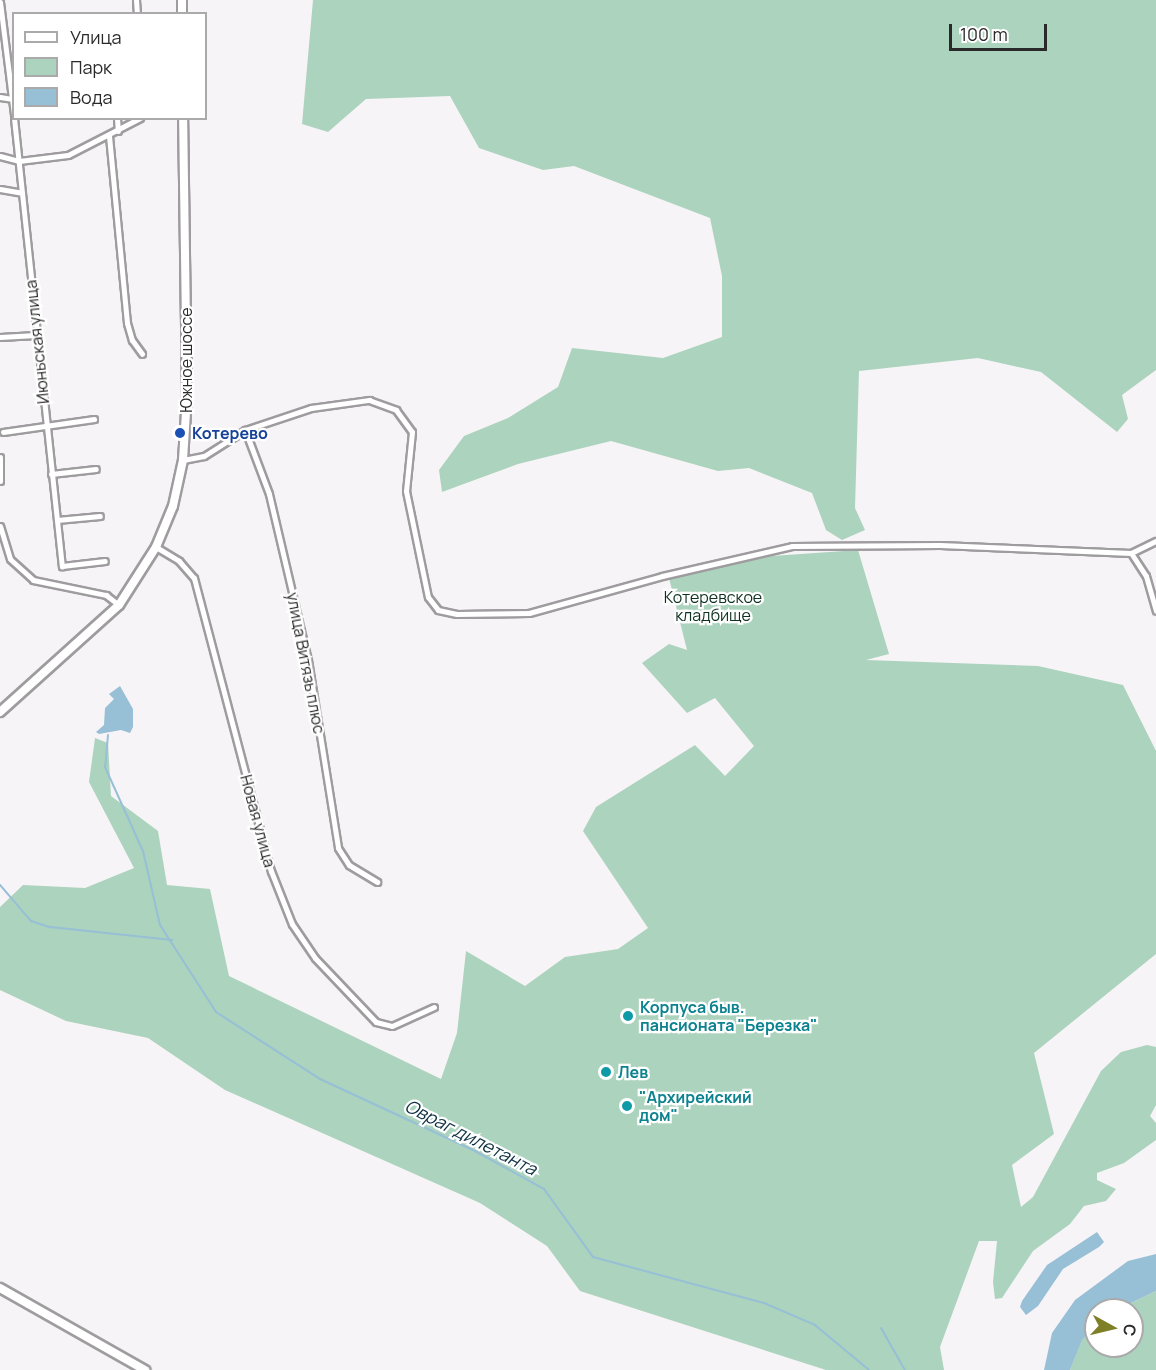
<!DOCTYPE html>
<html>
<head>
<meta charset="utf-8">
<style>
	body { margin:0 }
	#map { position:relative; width:1156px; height:1370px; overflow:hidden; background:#f7f4f7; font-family:Manrope,sans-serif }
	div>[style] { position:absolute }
	.green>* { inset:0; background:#acd3bd }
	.water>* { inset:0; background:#97bfd6 }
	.stream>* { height:2px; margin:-1px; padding:0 1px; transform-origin:1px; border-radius:1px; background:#97bfd6 }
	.roads { filter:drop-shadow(2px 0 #9f9c9f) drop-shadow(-2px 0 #9f9c9f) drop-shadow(0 2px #9f9c9f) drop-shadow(0 -2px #9f9c9f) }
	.street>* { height:5px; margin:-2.5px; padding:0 2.5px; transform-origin:2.5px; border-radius:2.5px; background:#fff }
	.secondary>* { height:8px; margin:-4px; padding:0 4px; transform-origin:4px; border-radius:4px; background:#fff }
	.dots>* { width:16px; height:16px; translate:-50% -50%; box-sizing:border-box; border:3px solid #fff; border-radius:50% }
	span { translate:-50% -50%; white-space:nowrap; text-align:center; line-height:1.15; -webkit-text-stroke:4.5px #fff; paint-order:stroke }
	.street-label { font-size:16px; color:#2b2a2b }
	.transit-label { font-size:16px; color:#164399; font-weight:700 }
	.left { translate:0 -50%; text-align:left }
	.park-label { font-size:16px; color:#0e3121 }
	.culture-label { font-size:16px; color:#0d838f; font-weight:700 }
	.water-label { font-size:18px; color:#0e3042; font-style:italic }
	.legend { position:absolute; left:12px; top:12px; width:195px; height:108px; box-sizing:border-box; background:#fff; border:2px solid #aaa; margin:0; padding:8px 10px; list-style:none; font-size:18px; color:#2b2a2b }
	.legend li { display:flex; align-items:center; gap:12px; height:30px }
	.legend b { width:30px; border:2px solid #aaa }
	.north { position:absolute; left:1084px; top:1298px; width:60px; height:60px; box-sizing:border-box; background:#fff; border:2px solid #aaa; border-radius:50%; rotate:98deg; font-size:16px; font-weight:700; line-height:24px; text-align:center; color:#2b2a2b }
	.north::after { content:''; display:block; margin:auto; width:21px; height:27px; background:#7f7f28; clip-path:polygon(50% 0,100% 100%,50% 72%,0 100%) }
	.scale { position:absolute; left:949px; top:24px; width:98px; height:27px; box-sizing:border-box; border:3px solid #2b2a2b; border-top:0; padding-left:8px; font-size:18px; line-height:21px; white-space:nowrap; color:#2b2a2b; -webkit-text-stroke:4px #fff; paint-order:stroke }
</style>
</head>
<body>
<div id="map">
	<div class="green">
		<div style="clip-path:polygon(313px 0,1156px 0,1156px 370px,1122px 395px,1128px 419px,1117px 432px,1041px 372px,978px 358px,859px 371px,855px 508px,865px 530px,842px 540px,826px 530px,812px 493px,749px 468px,718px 471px,611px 441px,518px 464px,442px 492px,439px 470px,464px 436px,508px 418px,558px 387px,572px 348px,663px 358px,722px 337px,722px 276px,710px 218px,574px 166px,543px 170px,479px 148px,450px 96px,366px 99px,328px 132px,302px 124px)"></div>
		<div style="clip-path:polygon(858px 550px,889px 654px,866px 660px,1038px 666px,1123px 685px,1156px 751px,1156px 954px,1034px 1053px,1054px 1134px,1012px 1165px,1021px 1207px,1033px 1197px,1101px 1071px,1121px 1052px,1147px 1045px,1156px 1047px,1156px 1105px,1150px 1116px,1156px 1123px,1156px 1140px,1124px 1163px,1097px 1173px,1097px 1180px,1116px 1189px,1106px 1201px,1084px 1206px,1070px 1224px,1033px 1251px,1002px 1298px,995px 1299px,993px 1282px,997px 1241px,979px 1241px,940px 1347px,944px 1370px,826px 1370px,580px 1291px,547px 1246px,480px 1203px,225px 1090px,148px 1038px,66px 1021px,0 990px,0 907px,23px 885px,85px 888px,134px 868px,89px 782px,95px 738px,108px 743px,111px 796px,158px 831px,167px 885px,210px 889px,229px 976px,441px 1079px,457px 1033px,466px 951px,525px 986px,565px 957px,618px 949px,648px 928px,583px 831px,596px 807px,695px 745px,725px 776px,754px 746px,715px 698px,687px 713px,642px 663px,669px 644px,687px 650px,669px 578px,772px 556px)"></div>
		<div style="clip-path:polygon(1156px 1291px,1156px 1370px,1070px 1370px,1082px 1339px,1096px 1324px,1096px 1346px,1132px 1346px,1132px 1310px,1116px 1310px)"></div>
	</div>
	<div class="water">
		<div style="clip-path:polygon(120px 686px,133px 709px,133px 727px,130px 733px,121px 730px,99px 734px,96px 732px,104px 725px,105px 708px,114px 699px,109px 694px)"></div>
		<div style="clip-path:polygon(1097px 1232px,1104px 1242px,1099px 1247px,1063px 1269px,1038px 1306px,1026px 1315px,1020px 1307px,1022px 1301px,1047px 1265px)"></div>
		<div style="clip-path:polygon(1156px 1254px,1156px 1291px,1116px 1310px,1096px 1310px,1096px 1324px,1082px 1340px,1070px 1370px,1044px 1370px,1052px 1333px,1075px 1300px,1128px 1261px)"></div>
	</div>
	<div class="stream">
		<div style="left:108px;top:735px;width:32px;rotate:95deg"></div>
		<div style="left:105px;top:767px;width:92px;rotate:65.7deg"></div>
		<div style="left:143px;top:851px;width:76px;rotate:77.1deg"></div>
		<div style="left:160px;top:925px;width:103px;rotate:57.2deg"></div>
		<div style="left:216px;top:1012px;width:124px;rotate:32.8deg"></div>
		<div style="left:320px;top:1079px;width:171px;rotate:24.9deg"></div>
		<div style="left:475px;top:1151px;width:79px;rotate:28.8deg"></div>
		<div style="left:544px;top:1189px;width:84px;rotate:54.2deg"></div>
		<div style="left:593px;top:1257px;width:177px;rotate:15.1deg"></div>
		<div style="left:764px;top:1303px;width:56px;rotate:23.3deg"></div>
		<div style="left:815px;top:1325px;width:70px;rotate:39.8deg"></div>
		<div style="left:0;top:885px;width:48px;rotate:49.3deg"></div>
		<div style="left:31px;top:921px;width:20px;rotate:18deg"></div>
		<div style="left:50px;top:927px;width:123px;rotate:6.1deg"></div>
		<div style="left:881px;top:1328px;width:48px;rotate:60.3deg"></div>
	</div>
	<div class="roads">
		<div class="street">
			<div style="left:136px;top:0;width:14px;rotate:86deg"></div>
			<div style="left:0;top:2px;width:114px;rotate:82.9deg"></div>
			<div style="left:0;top:97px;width:12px;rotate:9deg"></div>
			<div style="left:14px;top:118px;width:451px;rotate:83.9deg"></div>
			<div style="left:62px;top:566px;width:43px;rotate:-6.6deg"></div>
			<div style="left:117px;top:118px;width:13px;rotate:86deg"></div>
			<div style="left:109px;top:136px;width:188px;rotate:84.5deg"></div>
			<div style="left:127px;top:323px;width:18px;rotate:74deg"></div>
			<div style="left:132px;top:340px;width:17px;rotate:54deg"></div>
			<div style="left:0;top:156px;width:20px;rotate:15deg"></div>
			<div style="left:19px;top:161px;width:49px;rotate:-7deg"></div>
			<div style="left:68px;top:155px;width:81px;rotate:-27.2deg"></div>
			<div style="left:0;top:189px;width:22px;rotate:10deg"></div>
			<div style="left:0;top:337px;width:36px;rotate:-3deg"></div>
			<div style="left:245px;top:430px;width:68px;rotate:69.4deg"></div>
			<div style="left:269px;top:494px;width:171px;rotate:76.8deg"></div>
			<div style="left:308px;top:660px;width:190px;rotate:80.9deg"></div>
			<div style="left:338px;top:848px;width:20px;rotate:57deg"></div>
			<div style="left:349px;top:865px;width:33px;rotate:31deg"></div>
			<div style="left:3px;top:432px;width:92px;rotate:-8.1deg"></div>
			<div style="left:0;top:457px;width:24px;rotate:90deg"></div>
			<div style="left:183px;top:460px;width:21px;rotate:-11deg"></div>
			<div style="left:204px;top:456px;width:49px;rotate:-32.4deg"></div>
			<div style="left:245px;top:430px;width:70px;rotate:-18.4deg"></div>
			<div style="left:311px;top:408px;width:59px;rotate:-7.9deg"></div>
			<div style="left:369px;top:400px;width:29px;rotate:20deg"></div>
			<div style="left:396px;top:410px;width:27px;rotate:54deg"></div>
			<div style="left:412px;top:432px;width:59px;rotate:95.8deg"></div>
			<div style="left:406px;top:491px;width:108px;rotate:78.3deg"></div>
			<div style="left:428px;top:597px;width:16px;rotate:52deg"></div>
			<div style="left:438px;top:610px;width:19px;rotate:12deg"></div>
			<div style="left:457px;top:614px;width:72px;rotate:-0.8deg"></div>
			<div style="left:529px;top:613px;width:138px;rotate:-15.5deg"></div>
			<div style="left:662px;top:576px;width:133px;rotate:-13deg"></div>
			<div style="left:792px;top:546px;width:148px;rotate:-0.4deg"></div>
			<div style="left:940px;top:545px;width:191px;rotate:2.4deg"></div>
			<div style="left:1131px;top:553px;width:28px;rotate:-26deg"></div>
			<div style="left:51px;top:474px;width:45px;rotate:-6.3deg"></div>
			<div style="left:57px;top:520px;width:43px;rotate:-5.3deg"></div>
			<div style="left:0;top:526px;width:34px;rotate:73deg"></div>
			<div style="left:10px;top:559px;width:31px;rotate:42deg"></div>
			<div style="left:33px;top:580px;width:75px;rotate:11.6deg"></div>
			<div style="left:106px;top:595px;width:16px;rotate:38deg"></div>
			<div style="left:156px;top:547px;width:27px;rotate:31deg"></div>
			<div style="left:179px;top:561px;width:23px;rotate:49deg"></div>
			<div style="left:194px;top:578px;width:303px;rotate:75.3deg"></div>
			<div style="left:271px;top:871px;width:57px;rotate:68.4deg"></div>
			<div style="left:292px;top:924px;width:41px;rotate:55.9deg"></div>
			<div style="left:315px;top:958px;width:88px;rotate:46.4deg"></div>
			<div style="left:376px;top:1022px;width:16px;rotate:14deg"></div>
			<div style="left:392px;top:1026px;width:46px;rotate:-24.3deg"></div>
			<div style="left:1131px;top:553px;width:27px;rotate:57deg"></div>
			<div style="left:1146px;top:576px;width:36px;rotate:74deg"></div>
		</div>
		<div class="secondary">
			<div style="left:182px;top:0;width:14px;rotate:90deg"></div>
			<div style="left:0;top:712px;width:160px;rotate:-42deg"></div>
			<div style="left:119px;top:605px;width:69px;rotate:-57.5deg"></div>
			<div style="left:156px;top:547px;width:44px;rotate:-67.5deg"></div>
			<div style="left:173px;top:506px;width:47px;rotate:-77.7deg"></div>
			<div style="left:183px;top:460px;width:63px;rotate:-86.4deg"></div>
			<div style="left:187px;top:397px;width:279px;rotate:-90.8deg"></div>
			<div style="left:0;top:1288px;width:167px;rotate:29.5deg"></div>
		</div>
	</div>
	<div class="dots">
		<div style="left:180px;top:433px;background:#1a4fb4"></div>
		<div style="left:628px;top:1016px;background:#0f9aa8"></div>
		<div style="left:606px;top:1072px;background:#0f9aa8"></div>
		<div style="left:627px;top:1106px;background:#0f9aa8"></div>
	</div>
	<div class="street-label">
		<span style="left:37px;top:342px;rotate:-96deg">Июньская улица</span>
		<span style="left:186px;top:360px;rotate:-90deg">Южное шоссе</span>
		<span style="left:306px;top:663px;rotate:79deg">улица Витязь плюс</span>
		<span style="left:258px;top:821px;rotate:75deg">Новая улица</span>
	</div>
	<div class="transit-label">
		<span class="left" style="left:192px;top:433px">Котерево</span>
	</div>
	<div class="park-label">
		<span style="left:713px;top:606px">Котеревское<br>кладбище</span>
	</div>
	<div class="culture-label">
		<span class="left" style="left:640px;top:1016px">Корпуса быв.<br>пансионата "Березка"</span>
		<span class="left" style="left:618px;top:1072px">Лев</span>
		<span class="left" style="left:639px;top:1106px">"Архирейский<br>дом"</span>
	</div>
	<div class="water-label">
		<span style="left:471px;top:1137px;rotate:27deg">Овраг дилетанта</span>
	</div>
	<ul class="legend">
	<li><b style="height:8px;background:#fff"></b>Улица</li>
	<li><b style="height:16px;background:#acd3bd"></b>Парк</li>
	<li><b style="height:16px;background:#97bfd6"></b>Вода</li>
	</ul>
	<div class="north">С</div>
	<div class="scale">100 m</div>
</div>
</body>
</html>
